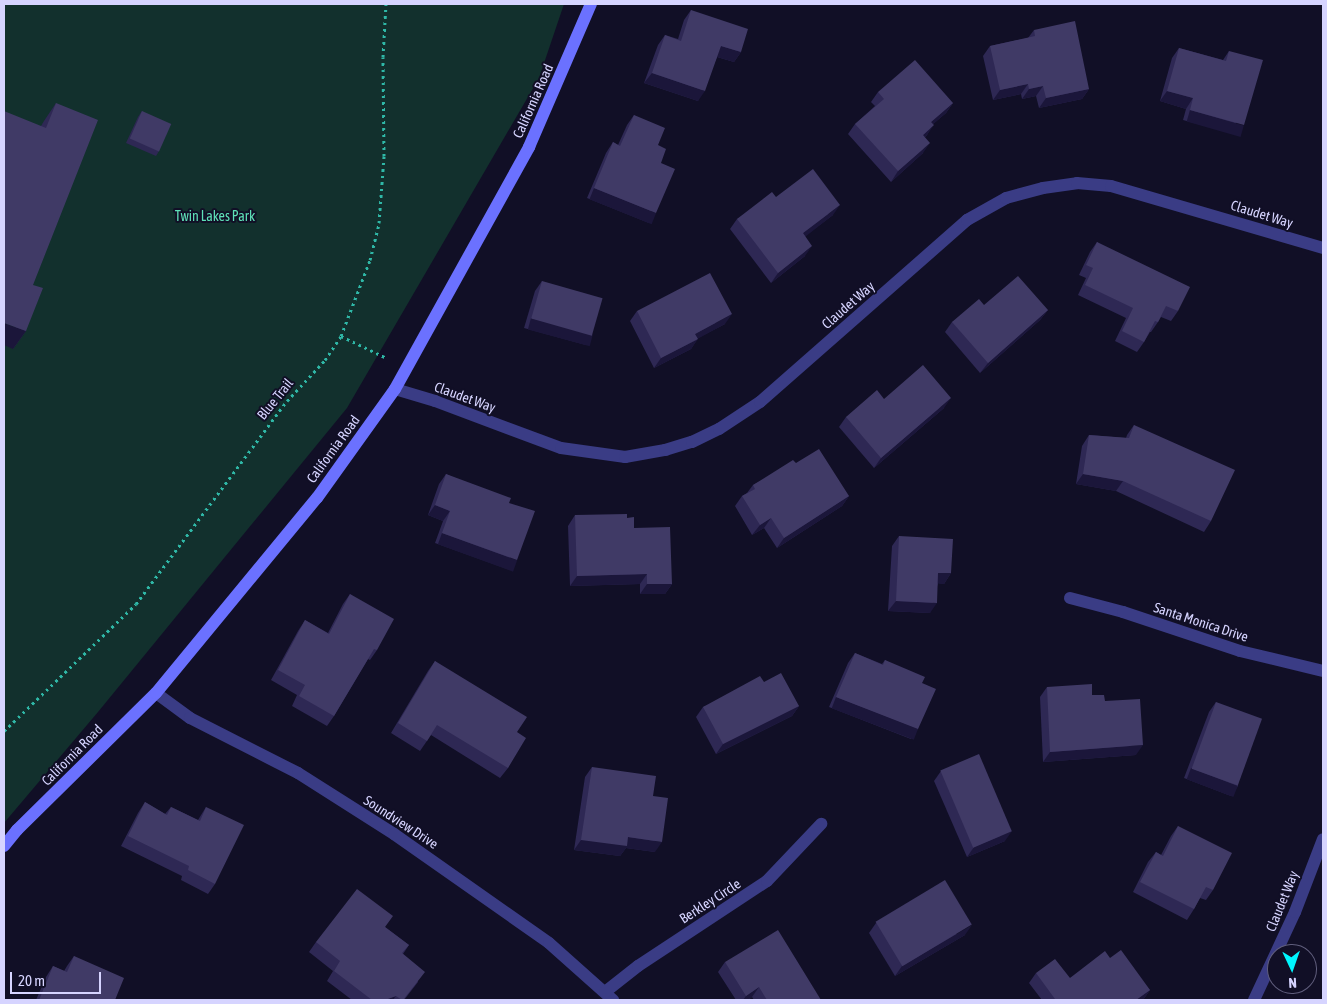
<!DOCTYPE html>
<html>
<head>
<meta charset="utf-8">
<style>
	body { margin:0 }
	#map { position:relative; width:1327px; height:1004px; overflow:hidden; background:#110f26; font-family:"Asap Condensed",sans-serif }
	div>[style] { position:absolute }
	.green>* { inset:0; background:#12302d }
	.path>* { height:3px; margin-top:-1.5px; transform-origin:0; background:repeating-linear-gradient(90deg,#2fb8a7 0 2.5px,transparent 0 6.5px) }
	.street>* { height:12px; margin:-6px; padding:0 6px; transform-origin:6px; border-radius:6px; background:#3a3c85 }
	.secondary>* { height:12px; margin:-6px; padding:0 6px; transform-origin:6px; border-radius:6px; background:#6b71ff }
	.wall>* { inset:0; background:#2e2854 }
	.shaded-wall>* { inset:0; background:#1b163a; transform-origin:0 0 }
	.building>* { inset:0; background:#403a66; transform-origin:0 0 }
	span { translate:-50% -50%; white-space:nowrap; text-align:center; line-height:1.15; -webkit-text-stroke:4px #110f26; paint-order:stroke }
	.street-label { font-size:14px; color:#d6d4ff }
	.park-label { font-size:14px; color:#5ee0b7 }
	.frame { position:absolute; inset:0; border:5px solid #d6d4ff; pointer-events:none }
	.north { position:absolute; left:1267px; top:944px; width:50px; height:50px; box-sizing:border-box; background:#110f26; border:1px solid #605e7d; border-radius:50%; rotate:177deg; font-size:14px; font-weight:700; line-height:20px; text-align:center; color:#d6d4ff }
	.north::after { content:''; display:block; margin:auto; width:18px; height:22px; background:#00f6ff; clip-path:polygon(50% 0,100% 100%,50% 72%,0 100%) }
	.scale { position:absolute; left:10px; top:972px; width:91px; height:22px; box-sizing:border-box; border:2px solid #d6d4ff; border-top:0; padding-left:6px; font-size:15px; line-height:18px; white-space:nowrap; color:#d6d4ff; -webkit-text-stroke:4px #110f26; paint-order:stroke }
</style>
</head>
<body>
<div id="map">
	<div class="green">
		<div style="clip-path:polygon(4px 4px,564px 4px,539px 78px,347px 408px,98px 712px,4px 823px)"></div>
	</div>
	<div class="path">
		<div style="left:341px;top:336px;width:51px;rotate:25.6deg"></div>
		<div style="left:4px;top:731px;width:183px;rotate:-43.9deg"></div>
		<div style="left:136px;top:604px;width:253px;rotate:-53.4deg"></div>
		<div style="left:287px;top:401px;width:56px;rotate:-47.2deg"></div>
		<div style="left:325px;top:360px;width:29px;rotate:-56deg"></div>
		<div style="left:341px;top:336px;width:81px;rotate:-69.1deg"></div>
		<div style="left:370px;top:260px;width:38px;rotate:-76deg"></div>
		<div style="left:379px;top:223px;width:67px;rotate:-85.7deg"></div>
		<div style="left:384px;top:156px;width:99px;rotate:-90.6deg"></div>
		<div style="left:383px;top:57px;width:53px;rotate:-86.8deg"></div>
	</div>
	<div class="street">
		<div style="left:395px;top:389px;width:42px;rotate:16.7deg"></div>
		<div style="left:435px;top:401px;width:134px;rotate:20.5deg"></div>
		<div style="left:561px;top:448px;width:65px;rotate:8deg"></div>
		<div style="left:625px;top:457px;width:41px;rotate:-9.9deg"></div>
		<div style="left:665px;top:450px;width:28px;rotate:-17deg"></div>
		<div style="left:692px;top:442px;width:30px;rotate:-26deg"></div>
		<div style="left:719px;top:429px;width:49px;rotate:-33.4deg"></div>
		<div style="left:760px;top:402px;width:276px;rotate:-41.3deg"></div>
		<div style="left:967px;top:220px;width:45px;rotate:-29.4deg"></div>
		<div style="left:1006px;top:198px;width:38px;rotate:-15deg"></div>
		<div style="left:1043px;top:188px;width:34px;rotate:-8deg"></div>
		<div style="left:1077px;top:183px;width:34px;rotate:5deg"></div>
		<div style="left:1111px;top:186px;width:221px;rotate:16.3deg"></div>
		<div style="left:1070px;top:598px;width:55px;rotate:14.8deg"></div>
		<div style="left:1123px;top:612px;width:123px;rotate:18.4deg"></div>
		<div style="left:1240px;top:651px;width:85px;rotate:13.5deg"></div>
		<div style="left:156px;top:693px;width:42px;rotate:36.3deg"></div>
		<div style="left:190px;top:718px;width:121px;rotate:27deg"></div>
		<div style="left:298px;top:773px;width:114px;rotate:32.4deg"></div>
		<div style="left:394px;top:834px;width:189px;rotate:35.1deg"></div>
		<div style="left:549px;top:943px;width:86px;rotate:41.7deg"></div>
		<div style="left:605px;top:992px;width:42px;rotate:-38.2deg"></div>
		<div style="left:638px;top:966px;width:154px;rotate:-33.4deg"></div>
		<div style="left:767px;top:881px;width:79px;rotate:-46.5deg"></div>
		<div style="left:1254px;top:1000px;width:97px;rotate:-65deg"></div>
		<div style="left:1295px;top:912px;width:78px;rotate:-69deg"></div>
	</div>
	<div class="secondary">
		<div style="left:4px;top:846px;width:21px;rotate:-51deg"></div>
		<div style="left:17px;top:830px;width:195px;rotate:-44.6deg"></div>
		<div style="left:156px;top:693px;width:253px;rotate:-50.5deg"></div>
		<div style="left:317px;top:498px;width:134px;rotate:-54.4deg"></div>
		<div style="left:395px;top:389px;width:277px;rotate:-61deg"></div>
		<div style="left:529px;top:147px;width:156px;rotate:-66.6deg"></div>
	</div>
	<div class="wall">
		<div style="clip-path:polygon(691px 10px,741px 52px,734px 62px,717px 57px,698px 101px,644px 83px,658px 45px,665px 35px,678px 39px,684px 20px)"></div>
		<div style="clip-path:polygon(1034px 30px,1089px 89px,1082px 99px,1039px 108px,1036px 96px,1022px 99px,1021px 94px,993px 100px,983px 56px,990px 46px,1028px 38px)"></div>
		<div style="clip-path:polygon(1179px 48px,1223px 60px,1229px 51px,1237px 135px,1183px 120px,1186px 109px,1160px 101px,1172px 58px)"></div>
		<div style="clip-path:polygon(878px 92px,953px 103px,946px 113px,933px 124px,927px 135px,925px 137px,923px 153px,891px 182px,848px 134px,855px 124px,875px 106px,871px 102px)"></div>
		<div style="clip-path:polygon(56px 103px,33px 285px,26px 331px,13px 349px,41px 126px,44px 121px)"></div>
		<div style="clip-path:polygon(142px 111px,159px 151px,156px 156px,126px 143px,138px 117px)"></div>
		<div style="clip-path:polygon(634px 115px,658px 145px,661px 163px,649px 223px,587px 198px,606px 153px,613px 142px,618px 145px,627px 125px)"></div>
		<div style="clip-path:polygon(776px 197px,833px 215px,805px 236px,805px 256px,771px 283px,730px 229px,737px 219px)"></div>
		<div style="clip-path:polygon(1097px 242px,1178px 311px,1171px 321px,1161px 317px,1158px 322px,1151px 332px,1150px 332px,1144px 342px,1137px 352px,1115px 341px,1126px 318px,1078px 295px,1086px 278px,1079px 275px,1090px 252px)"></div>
		<div style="clip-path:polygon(542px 281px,586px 345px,524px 328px,535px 291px)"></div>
		<div style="clip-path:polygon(984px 305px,1048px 310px,1040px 320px,980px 373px,945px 332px,952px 322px)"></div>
		<div style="clip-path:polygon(637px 311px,725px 324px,698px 338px,691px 349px,654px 368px,630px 321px)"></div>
		<div style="clip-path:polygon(884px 399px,944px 408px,874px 468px,839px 427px,846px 417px)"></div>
		<div style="clip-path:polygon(1134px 425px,1211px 521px,1204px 532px,1116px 491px,1076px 484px,1082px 446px,1089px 435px,1126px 438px,1127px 435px)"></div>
		<div style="clip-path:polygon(796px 463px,849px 496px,842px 506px,777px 548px,764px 528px,752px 535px,735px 506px,742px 496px,747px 493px,753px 485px)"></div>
		<div style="clip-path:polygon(446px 474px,509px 503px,510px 570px,435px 543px,443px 521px,428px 515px,439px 484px)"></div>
		<div style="clip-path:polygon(575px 515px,627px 518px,672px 584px,665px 594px,640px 594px,640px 584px,570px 586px,568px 526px)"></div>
		<div style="clip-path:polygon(899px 536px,951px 573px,944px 584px,938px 583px,930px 613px,888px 611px,892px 546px)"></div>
		<div style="clip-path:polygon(350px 594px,377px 650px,370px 660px,368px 659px,334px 716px,327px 726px,292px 706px,297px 695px,271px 680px,298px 631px,305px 620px,328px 633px,343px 604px)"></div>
		<div style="clip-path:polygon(855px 653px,882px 664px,885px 660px,922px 683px,918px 729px,911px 739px,829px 707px,848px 663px)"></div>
		<div style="clip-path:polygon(435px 661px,517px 732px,508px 768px,500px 778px,431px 735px,420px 751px,391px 733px,428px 671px)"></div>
		<div style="clip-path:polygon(764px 682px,799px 706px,792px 716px,716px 754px,696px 717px,703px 707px)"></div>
		<div style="clip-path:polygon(1047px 687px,1092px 695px,1105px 701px,1136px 755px,1043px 762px,1040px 697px)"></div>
		<div style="clip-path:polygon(1216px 702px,1238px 786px,1231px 796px,1184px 778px,1209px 712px)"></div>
		<div style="clip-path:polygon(592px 767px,653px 796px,655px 852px,626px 848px,620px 856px,574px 850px,585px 777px)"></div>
		<div style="clip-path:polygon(941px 771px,1005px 841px,967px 857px,934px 781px)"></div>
		<div style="clip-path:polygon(145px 802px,165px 814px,171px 807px,198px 820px,206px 807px,215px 884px,208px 894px,181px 880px,182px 876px,121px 846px,138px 813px)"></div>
		<div style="clip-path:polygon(1178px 826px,1213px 890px,1206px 900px,1200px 898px,1194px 909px,1187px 920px,1133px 892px,1148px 862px,1156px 852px,1161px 855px,1171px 836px)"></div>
		<div style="clip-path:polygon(876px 923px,965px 935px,895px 976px,869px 933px)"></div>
		<div style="clip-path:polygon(385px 927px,409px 945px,403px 954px,418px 982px,404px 1000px,352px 1000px,327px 981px,333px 971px,309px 952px,316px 942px)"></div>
		<div style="clip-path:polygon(74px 956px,115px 1000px,36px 1000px,46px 977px,53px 966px,64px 971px,67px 966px)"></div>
		<div style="clip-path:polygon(1110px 958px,1150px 990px,1143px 1000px,1042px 1000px,1029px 983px,1036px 973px,1070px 978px)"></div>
		<div style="clip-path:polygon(725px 962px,821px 1000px,754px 1000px,752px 997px,748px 1000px,736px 1000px,718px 972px)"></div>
	</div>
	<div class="shaded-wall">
		<div style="clip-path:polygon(721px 46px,741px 52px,734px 62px,714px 56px)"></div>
		<div style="clip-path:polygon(652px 73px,705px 91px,698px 101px,644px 83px)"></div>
		<div style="clip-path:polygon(1028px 84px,1021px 94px,993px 100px,1000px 90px)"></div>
		<div style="clip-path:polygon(1043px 86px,1036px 96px,1022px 99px,1029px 89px)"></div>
		<div style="clip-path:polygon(1089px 89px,1082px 99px,1039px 108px,1046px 98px)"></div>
		<div style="clip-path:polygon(1167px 91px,1193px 98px,1186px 109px,1160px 101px)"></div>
		<div style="clip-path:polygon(953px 103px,946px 113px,924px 132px,931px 122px)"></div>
		<div style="left:1190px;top:110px;width:56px;height:12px;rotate:16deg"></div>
		<div style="clip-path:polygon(934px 125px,927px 135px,916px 145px,923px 135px)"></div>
		<div style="clip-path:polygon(930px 143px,923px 153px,891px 182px,898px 171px)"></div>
		<div style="left:594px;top:188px;width:67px;height:12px;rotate:22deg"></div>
		<div style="clip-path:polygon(840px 205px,833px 215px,796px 244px,803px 233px)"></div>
		<div style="clip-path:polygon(812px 246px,805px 256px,771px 283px,778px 273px)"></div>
		<div style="clip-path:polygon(1048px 310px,1040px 320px,980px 373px,988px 363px)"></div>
		<div style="clip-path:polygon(732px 314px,725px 324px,688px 344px,695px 334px)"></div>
		<div style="left:531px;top:318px;width:64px;height:12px;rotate:15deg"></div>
		<div style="clip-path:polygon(4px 323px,26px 331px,13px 349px,4px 345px)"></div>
		<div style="clip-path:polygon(698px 339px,691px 349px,654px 368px,661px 358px)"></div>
		<div style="clip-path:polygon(951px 398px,944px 408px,874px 468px,881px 458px)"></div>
		<div style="clip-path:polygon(1083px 474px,1123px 481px,1116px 491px,1076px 484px)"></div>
		<div style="clip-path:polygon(849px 496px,842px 506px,777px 548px,784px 538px)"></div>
		<div style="clip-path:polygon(435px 505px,450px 511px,443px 521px,428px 515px)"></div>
		<div style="clip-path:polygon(771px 518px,764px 528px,752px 535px,760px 525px)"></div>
		<div style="left:442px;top:533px;width:80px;height:12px;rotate:20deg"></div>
		<div style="clip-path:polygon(938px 573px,951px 573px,944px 584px,931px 583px)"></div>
		<div style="clip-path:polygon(647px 574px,640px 584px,570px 586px,577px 576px)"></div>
		<div style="clip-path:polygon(647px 584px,672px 584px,665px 594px,640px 594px)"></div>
		<div style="clip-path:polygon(896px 601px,937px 603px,930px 613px,888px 611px)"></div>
		<div style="left:836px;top:697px;width:88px;height:12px;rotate:21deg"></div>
		<div style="clip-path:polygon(799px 706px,792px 716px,716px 754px,723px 744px)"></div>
		<div style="clip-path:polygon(1143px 745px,1136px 755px,1043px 762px,1050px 752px)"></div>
		<div style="left:1191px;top:768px;width:50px;height:12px;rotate:21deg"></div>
		<div style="clip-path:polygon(1012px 831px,1005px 841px,967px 857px,974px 847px)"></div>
		<div style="clip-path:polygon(628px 837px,662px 842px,655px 852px,626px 848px,620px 856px,574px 850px,581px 840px)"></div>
		<div style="clip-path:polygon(972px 925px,965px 935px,895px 976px,902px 966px)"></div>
		<div style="clip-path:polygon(759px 987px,752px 997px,748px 1000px,743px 1000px,746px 996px)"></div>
		<div style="clip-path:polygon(1150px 990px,1143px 1000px,1136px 1000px)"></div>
		<div style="clip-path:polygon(396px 996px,393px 1000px,385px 1000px)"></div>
	</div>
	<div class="building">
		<div style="clip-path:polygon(691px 10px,748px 29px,741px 52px,721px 46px,705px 91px,652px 73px,665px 35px,681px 41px)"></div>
		<div style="clip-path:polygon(1075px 21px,1089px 89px,1046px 98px,1043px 86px,1029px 89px,1028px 84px,1000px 90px,990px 46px,1035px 36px,1034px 30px)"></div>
		<div style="clip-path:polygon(1179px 48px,1226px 61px,1229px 51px,1263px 60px,1244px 125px,1190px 110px,1193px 98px,1167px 91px)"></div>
		<div style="clip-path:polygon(915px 60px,953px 103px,931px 122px,934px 125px,923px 135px,930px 143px,898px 171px,855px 124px,884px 99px,878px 92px)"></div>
		<div style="clip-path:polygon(56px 103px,98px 120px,33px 285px,43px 288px,26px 331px,4px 323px,4px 111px,46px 128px)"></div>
		<div style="left:142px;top:111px;width:32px;height:30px;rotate:24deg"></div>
		<div style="clip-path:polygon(634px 115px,665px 128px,658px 145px,666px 149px,661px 163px,675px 169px,656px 213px,594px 188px,613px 142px,620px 146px)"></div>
		<div style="clip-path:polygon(813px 169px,840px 205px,803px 233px,812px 246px,778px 273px,737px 219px,772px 192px,776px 197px)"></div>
		<div style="clip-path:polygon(1097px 242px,1190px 287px,1178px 311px,1166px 306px,1158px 322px,1155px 321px,1144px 342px,1122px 331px,1133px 308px,1085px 285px,1093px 268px,1086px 265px)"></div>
		<div style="clip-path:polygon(710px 273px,732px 314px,695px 334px,698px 339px,661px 358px,637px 311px)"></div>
		<div style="clip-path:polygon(1018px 276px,1048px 310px,988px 363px,952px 322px,979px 299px,984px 305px)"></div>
		<div style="left:542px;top:281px;width:63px;height:39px;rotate:16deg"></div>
		<div style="clip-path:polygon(923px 365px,951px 398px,881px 458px,846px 417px,877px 390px,884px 399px)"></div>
		<div style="clip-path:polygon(1134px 425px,1235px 470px,1211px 521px,1123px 481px,1083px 474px,1089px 435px,1129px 438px)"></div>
		<div style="clip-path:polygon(819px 449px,849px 496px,784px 538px,771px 518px,760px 525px,742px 496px,755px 489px,753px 485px,793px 460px,796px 463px)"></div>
		<div style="clip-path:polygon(446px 474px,511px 498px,509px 503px,535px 511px,517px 560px,442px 533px,450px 511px,435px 505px)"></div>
		<div style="clip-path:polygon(627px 514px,627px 518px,634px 517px,634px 528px,670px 527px,672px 584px,647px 584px,647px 574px,577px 576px,575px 515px)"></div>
		<div style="clip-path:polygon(899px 536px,953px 539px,951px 573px,938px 573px,937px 603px,896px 601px)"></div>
		<div style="clip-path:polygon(350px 594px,394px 619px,377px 650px,374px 649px,334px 716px,299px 696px,305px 685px,278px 670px,305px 620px,329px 634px)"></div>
		<div style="clip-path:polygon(855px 653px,883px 665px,885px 660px,925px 677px,922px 683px,936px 689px,918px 729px,836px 697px)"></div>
		<div style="clip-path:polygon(435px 661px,527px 717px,517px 732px,526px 738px,508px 768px,437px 725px,427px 741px,398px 723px)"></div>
		<div style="clip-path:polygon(781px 673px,799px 706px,723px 744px,703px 707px,760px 676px,764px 682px)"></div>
		<div style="clip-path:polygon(1092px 684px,1092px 695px,1104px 695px,1105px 701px,1140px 699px,1143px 745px,1050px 752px,1047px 687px)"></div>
		<div style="left:1216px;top:702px;width:49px;height:71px;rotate:20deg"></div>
		<div style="left:979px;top:754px;width:84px;height:42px;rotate:67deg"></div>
		<div style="clip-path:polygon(592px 767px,656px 776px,653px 796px,668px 798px,662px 842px,628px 837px,627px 846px,581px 840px)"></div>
		<div style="clip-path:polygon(145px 802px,167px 815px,171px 807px,200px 821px,206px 807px,244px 825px,215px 884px,188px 870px,189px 866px,128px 836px)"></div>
		<div style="clip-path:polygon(1178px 826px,1232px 853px,1213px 890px,1206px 887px,1194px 909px,1140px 882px,1156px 852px,1163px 856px)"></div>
		<div style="left:945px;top:880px;width:52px;height:81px;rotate:59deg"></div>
		<div style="clip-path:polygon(357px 889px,393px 916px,385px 927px,409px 945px,402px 953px,425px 972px,403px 1000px,402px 1000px,396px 996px,385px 1000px,372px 1000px,334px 971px,340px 961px,316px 942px)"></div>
		<div style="clip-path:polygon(778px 930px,821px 1000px,767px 1000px,759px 987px,746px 996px,725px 962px)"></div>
		<div style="clip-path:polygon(1121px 950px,1150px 990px,1136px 1000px,1052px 1000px,1055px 999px,1036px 973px,1055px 959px,1070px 978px,1105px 951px,1110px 958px)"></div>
		<div style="clip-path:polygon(74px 956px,124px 978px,115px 1000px,39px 1000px,53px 966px,67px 972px)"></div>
	</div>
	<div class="street-label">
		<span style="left:533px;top:101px;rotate:-66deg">California Road</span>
		<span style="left:1262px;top:214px;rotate:17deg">Claudet Way</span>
		<span style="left:848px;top:305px;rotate:-41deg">Claudet Way</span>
		<span style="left:465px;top:397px;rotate:20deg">Claudet Way</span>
		<span style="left:275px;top:399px;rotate:-51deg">Blue Trail</span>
		<span style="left:333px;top:449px;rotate:-54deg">California Road</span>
		<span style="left:1201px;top:622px;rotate:18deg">Santa Monica Drive</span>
		<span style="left:72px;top:755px;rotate:-45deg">California Road</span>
		<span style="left:401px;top:822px;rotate:33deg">Soundview Drive</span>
		<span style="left:710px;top:901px;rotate:-33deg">Berkley Circle</span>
		<span style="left:1282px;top:901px;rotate:-68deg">Claudet Way</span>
	</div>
	<div class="park-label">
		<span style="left:215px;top:216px">Twin Lakes Park</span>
	</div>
	<div class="frame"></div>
	<div class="north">N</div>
	<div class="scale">20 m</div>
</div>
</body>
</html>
